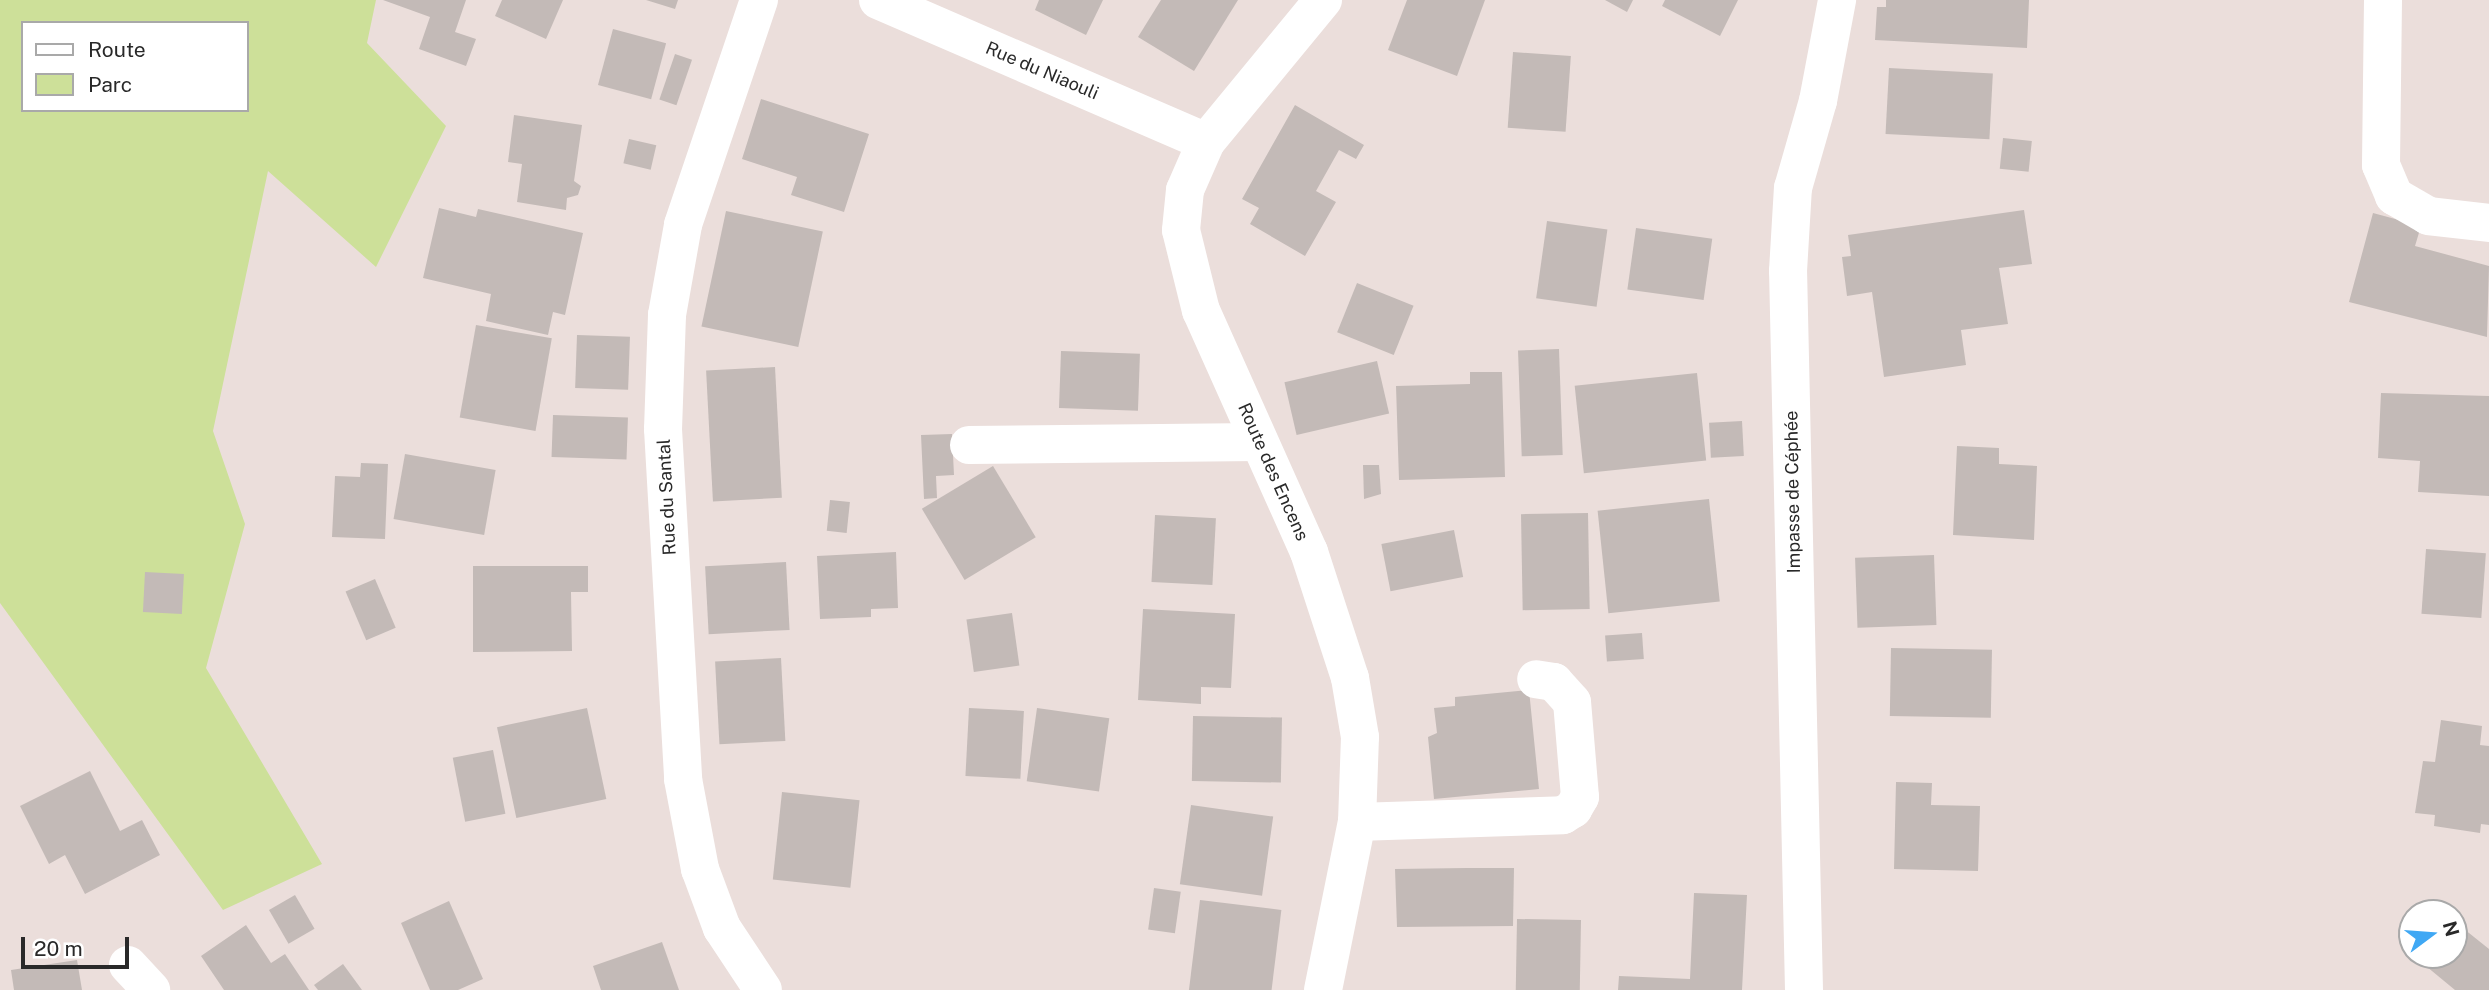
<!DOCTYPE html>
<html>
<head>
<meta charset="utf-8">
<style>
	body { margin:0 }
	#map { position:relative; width:2489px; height:990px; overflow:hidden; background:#ebdedb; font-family:"Public Sans",sans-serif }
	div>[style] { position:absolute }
	.green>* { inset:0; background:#cde099 }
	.building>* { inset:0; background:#c3bab7; transform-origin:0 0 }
	.minor>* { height:38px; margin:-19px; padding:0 19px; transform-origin:19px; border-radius:19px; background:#fff }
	span { translate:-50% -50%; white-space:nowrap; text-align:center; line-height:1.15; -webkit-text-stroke:7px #fff; paint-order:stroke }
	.street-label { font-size:18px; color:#292929 }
	.legend { position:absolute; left:21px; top:21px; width:228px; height:91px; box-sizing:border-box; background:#fff; border:2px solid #a9a9a9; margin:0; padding:9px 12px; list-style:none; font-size:21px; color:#292929 }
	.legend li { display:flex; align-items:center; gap:14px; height:35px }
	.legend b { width:35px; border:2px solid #a9a9a9 }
	.north { position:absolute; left:2398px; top:899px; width:70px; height:70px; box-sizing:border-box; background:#fff; border:2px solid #a9a9a9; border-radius:50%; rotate:74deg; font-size:19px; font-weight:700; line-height:28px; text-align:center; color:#292929 }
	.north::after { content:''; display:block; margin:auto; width:24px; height:32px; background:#40a8f4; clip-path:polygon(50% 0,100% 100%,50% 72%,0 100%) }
	.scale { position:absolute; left:21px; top:937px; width:108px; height:32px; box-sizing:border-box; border:4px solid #292929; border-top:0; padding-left:9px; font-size:21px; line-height:24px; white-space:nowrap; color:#292929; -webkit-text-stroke:5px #fff; paint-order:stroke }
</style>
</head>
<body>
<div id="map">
	<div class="green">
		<div style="clip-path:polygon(evenodd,0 0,376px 0,367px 43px,446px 126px,376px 267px,268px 171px,213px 431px,245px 524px,206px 668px,322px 864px,223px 910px,0 603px,0 0,23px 23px,247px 23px,247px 110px,23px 110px,23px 23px)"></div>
	</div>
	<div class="building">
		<div style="clip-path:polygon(383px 0,466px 0,455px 32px,476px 39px,466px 66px,419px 49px,430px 17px)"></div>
		<div style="clip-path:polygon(502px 0,563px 0,546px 39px,495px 16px)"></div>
		<div style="clip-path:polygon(646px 0,678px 0,675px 9px)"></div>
		<div style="clip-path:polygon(1039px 0,1103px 0,1086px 35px,1035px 10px)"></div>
		<div style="clip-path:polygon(1161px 0,1238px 0,1194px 71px,1138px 37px)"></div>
		<div style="clip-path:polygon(1407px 0,1485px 0,1457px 76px,1388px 50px)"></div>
		<div style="clip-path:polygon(1605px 0,1633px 0,1627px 12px)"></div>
		<div style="clip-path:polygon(1665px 0,1738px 0,1720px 36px,1662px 6px)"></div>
		<div style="clip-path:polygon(1886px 0,2029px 0,2027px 48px,1875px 40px,1877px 7px,1886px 7px)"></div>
		<div style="left:613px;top:29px;width:55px;height:58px;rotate:15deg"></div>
		<div style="left:1513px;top:52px;width:58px;height:76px;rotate:4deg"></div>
		<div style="left:675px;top:54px;width:18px;height:48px;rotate:19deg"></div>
		<div style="left:1889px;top:68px;width:104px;height:66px;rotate:3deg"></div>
		<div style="clip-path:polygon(761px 99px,869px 134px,844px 212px,791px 195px,797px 177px,742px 159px)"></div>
		<div style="clip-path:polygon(1295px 105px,1364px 145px,1356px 159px,1339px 150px,1316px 191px,1336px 202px,1305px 256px,1250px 224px,1259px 208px,1242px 199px)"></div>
		<div style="clip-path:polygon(514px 115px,582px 125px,574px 181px,581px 186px,578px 195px,567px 198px,566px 210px,517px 202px,522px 164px,508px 162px)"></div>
		<div style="left:2003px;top:138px;width:29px;height:31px;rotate:6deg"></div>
		<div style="left:629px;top:139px;width:28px;height:25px;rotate:13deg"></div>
		<div style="clip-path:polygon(439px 208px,476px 217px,478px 209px,583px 233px,565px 315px,553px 312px,548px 335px,486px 321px,491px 294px,423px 278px)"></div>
		<div style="clip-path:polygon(2024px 210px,2032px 264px,1999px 268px,2008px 324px,1961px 330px,1966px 365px,1884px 377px,1872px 292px,1847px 296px,1842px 257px,1851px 256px,1848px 235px)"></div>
		<div style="left:726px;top:211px;width:99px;height:118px;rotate:12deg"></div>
		<div style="clip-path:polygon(2373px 213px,2421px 226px,2415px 246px,2489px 266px,2487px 337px,2349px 302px)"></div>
		<div style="left:1547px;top:221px;width:61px;height:78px;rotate:8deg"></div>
		<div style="left:1636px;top:228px;width:77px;height:62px;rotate:8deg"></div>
		<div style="left:1357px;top:283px;width:61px;height:53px;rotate:22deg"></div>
		<div style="left:476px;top:325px;width:77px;height:94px;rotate:10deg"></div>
		<div style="left:577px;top:335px;width:53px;height:53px;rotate:2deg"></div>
		<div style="left:1559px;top:349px;width:106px;height:41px;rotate:88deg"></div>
		<div style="left:1061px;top:351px;width:79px;height:57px;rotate:2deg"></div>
		<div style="left:1377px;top:361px;width:54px;height:95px;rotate:77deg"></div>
		<div style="left:775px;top:367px;width:131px;height:69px;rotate:87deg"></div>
		<div style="clip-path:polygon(1470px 372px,1502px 372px,1505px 477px,1399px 480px,1396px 386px,1470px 384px)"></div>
		<div style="left:1697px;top:373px;width:88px;height:123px;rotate:84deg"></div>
		<div style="clip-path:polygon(2381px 393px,2489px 396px,2489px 496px,2418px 492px,2420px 461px,2378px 458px)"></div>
		<div style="left:553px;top:415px;width:75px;height:42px;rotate:2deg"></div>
		<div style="left:1742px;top:421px;width:35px;height:33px;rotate:87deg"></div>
		<div style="clip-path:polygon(952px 434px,954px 475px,936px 476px,937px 498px,924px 499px,921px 435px)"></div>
		<div style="clip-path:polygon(1957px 446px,1999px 448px,1999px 464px,2037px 466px,2034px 540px,1953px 535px)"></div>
		<div style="left:405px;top:454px;width:92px;height:66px;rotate:10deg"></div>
		<div style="clip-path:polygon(361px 463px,388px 464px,385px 539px,332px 537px,335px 476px,360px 477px)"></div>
		<div style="clip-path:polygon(1363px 465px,1379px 465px,1381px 494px,1364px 499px)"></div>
		<div style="left:993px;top:466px;width:83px;height:83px;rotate:59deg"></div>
		<div style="left:1709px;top:499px;width:103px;height:112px;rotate:84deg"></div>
		<div style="left:830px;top:500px;width:20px;height:31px;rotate:6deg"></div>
		<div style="left:1588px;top:513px;width:96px;height:67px;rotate:89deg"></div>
		<div style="left:1155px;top:515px;width:61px;height:67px;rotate:3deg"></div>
		<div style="left:1454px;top:530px;width:48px;height:74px;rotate:79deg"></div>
		<div style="left:2426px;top:549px;width:60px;height:65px;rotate:4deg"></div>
		<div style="clip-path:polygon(896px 552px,898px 608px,871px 609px,871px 617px,820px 619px,817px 556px)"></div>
		<div style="left:1934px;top:555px;width:70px;height:79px;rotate:88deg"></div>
		<div style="left:786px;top:562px;width:68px;height:81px;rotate:87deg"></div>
		<div style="clip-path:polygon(473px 566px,588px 566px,588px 592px,571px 592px,572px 651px,473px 652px)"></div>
		<div style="left:145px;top:572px;width:39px;height:40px;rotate:3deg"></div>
		<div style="left:375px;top:579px;width:53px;height:32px;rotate:67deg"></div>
		<div style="clip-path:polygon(1143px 609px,1235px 614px,1231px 688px,1201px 687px,1201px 704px,1138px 700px)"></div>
		<div style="left:1012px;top:613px;width:53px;height:46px;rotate:82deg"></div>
		<div style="left:1642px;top:633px;width:26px;height:37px;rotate:86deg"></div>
		<div style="left:1891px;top:648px;width:101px;height:68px;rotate:1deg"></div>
		<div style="left:781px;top:658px;width:83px;height:66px;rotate:87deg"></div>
		<div style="clip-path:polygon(1529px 690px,1539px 789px,1434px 799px,1428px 737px,1437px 733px,1434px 708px,1455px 706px,1455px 697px)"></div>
		<div style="left:587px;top:708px;width:93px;height:92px;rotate:78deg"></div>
		<div style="left:969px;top:708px;width:55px;height:68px;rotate:3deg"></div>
		<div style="left:1037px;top:708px;width:73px;height:74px;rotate:8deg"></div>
		<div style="left:1193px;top:716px;width:89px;height:65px;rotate:1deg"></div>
		<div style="clip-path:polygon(2441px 720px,2482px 726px,2480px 745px,2489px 746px,2489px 825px,2481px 824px,2480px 833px,2434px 826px,2435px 815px,2415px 813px,2423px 761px,2435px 762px)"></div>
		<div style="left:493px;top:750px;width:65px;height:41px;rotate:79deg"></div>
		<div style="clip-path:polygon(90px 771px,120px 831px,142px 820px,160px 855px,85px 894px,65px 855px,49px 864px,20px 806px)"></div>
		<div style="clip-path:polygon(1896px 782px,1932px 783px,1931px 805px,1980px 806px,1978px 871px,1894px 869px)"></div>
		<div style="left:782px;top:792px;width:78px;height:88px;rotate:6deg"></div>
		<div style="left:1191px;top:805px;width:83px;height:80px;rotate:8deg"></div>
		<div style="clip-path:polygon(1466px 868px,1514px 868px,1513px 926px,1397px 927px,1395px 869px)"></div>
		<div style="left:1154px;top:888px;width:27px;height:42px;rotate:8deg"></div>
		<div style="clip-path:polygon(1694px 893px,1747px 895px,1742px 990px,1618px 990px,1619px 976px,1690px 979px)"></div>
		<div style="left:295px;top:895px;width:39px;height:30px;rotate:60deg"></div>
		<div style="left:1200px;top:900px;width:82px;height:91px;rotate:7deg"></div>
		<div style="clip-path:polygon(449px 901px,483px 979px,458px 990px,430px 990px,401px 923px)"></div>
		<div style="left:1517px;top:919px;width:64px;height:71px;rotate:1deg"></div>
		<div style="clip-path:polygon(2454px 921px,2489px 949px,2489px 990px,2455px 990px,2415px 957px,2454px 955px)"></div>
		<div style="clip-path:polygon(246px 925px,271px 963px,285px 954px,309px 990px,224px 990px,201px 956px)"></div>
		<div style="clip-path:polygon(662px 942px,679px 990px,601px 990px,593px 966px)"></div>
		<div style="clip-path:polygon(77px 960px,82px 990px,14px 990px,11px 970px)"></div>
		<div style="clip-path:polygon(343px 964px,362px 990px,318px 990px,314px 985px)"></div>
	</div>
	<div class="minor">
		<div style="left:759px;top:0;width:237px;rotate:108.7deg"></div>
		<div style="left:683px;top:225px;width:91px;rotate:100.1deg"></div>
		<div style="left:667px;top:315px;width:114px;rotate:92deg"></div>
		<div style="left:663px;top:429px;width:351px;rotate:86.7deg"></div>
		<div style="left:683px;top:779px;width:92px;rotate:79.3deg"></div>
		<div style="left:700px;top:869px;width:63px;rotate:69.6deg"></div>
		<div style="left:722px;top:928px;width:74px;rotate:56.5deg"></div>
		<div style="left:878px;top:0;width:357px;rotate:23.4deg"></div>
		<div style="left:2383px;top:0;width:165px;rotate:90.7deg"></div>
		<div style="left:2381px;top:165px;width:34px;rotate:67deg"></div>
		<div style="left:2394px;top:196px;width:39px;rotate:30deg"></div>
		<div style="left:2428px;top:216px;width:61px;rotate:6.5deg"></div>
		<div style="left:969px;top:445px;width:289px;rotate:-0.6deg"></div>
		<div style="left:1357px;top:822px;width:206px;rotate:-1.9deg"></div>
		<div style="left:1563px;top:815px;width:12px;rotate:-31deg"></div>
		<div style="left:1573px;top:809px;width:14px;rotate:-60deg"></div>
		<div style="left:1580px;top:797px;width:95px;rotate:-94.8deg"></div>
		<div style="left:1572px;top:702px;width:27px;rotate:-132deg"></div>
		<div style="left:1554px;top:682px;width:18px;rotate:-171deg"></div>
		<div style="left:128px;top:965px;width:34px;rotate:47deg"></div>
		<div style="left:1323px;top:990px;width:171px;rotate:-78.6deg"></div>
		<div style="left:1357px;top:822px;width:85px;rotate:-88deg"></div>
		<div style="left:1360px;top:737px;width:60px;rotate:-99.6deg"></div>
		<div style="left:1350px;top:678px;width:133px;rotate:-108deg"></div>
		<div style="left:1309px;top:552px;width:264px;rotate:-114.1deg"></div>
		<div style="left:1201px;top:311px;width:83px;rotate:-103.9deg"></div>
		<div style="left:1181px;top:230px;width:40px;rotate:-84.3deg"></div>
		<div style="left:1185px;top:190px;width:52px;rotate:-66.4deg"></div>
		<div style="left:1206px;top:142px;width:184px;rotate:-50.5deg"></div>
		<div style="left:1804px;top:990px;width:719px;rotate:-91.27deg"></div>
		<div style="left:1788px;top:271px;width:83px;rotate:-86.6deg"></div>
		<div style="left:1793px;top:188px;width:91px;rotate:-74deg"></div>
		<div style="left:1818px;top:101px;width:103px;rotate:-79.3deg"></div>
	</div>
	<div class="street-label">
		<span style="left:1042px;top:71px;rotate:23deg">Rue du Niaouli</span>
		<span style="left:1273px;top:472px;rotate:66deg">Route des Encens</span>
		<span style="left:1793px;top:492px;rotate:-91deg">Impasse de Céphée</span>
		<span style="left:667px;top:497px;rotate:-93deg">Rue du Santal</span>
	</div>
	<ul class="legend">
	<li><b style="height:9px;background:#fff"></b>Route</li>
	<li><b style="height:19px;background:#cde099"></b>Parc</li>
	</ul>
	<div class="north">N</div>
	<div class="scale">20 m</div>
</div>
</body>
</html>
